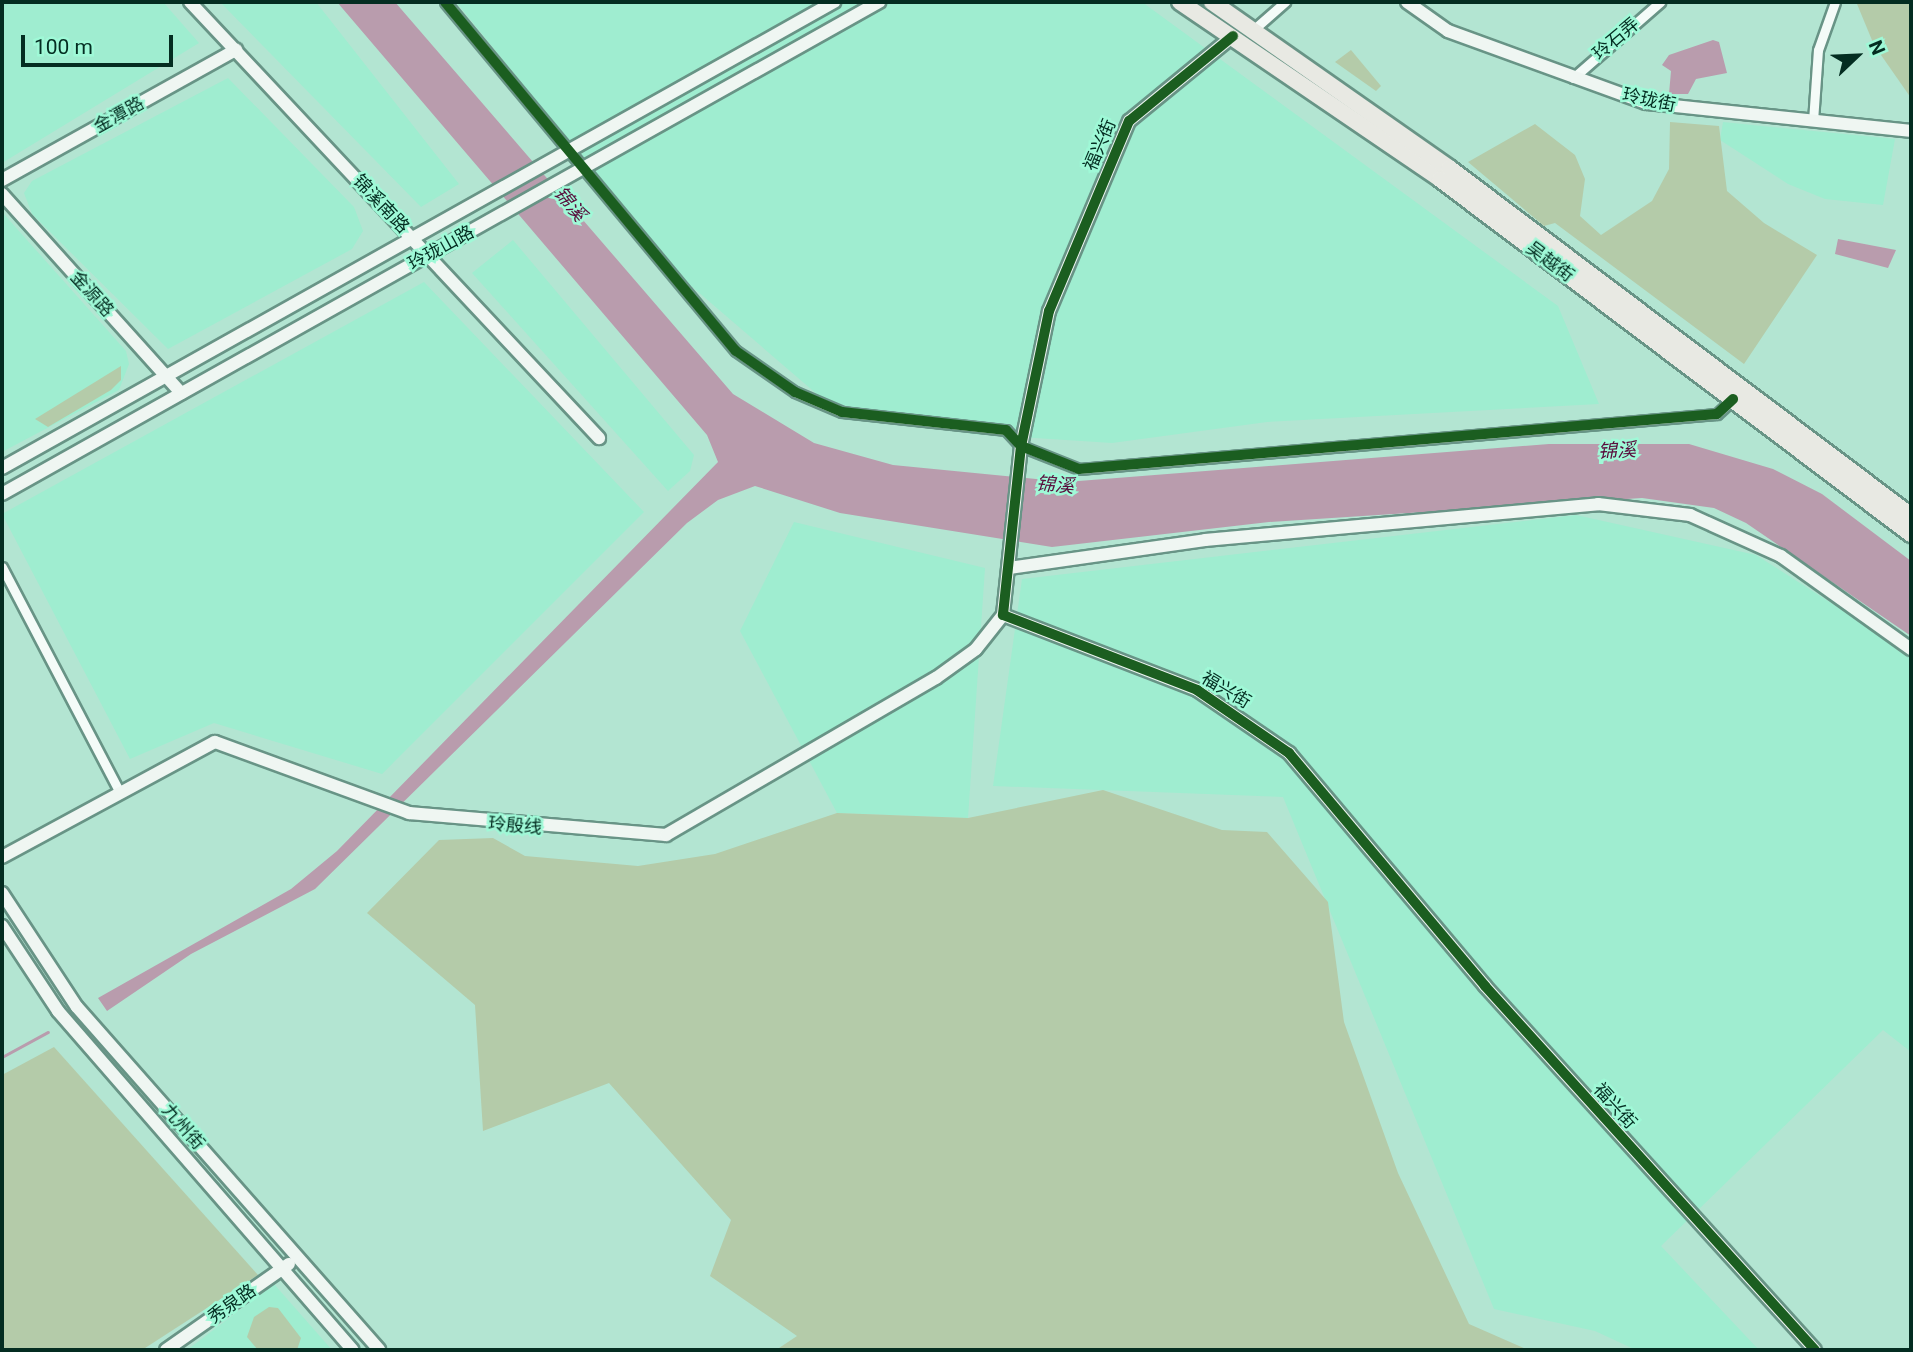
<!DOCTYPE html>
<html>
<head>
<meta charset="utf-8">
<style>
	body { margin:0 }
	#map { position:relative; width:1913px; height:1352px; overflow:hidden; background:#b3e5d2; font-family:Roboto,"Noto Sans SC",sans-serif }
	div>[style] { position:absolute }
	.built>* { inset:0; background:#9fedd0 }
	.green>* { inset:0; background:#b4cba9 }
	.water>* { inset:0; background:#b99cad }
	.stream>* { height:2.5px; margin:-1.25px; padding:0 1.25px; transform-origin:1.25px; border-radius:1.25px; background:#b99cad }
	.roads { filter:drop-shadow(2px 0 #689486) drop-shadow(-2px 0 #689486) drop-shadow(0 2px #689486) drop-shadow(0 -2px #689486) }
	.street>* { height:9px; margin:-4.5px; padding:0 4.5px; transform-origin:4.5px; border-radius:4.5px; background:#f4fbf8 }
	.secondary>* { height:12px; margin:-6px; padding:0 6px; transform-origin:6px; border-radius:6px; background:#eff6f2 }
	.highway>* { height:16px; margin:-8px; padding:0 8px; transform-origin:8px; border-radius:8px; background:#e8e9e3 }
	.cycleway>* { height:10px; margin:-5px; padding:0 5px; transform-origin:5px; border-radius:5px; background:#1b5e20 }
	span { translate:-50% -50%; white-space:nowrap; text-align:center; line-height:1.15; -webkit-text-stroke:5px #9ff9d7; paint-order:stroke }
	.street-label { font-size:18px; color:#042d21 }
	.water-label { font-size:19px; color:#590d3c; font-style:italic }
	.frame { position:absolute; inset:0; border:4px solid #042d21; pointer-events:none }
	.north { position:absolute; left:1822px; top:21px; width:70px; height:70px; -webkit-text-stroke:5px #9ff9d7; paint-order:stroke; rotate:67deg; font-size:19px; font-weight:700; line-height:28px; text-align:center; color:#042d21 }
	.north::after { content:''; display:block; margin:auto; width:24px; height:32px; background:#042d21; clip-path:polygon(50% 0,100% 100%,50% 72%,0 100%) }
	.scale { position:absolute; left:21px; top:35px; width:152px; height:32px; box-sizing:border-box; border:4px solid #042d21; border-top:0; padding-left:9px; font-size:21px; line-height:24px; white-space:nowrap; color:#042d21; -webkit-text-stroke:5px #9ff9d7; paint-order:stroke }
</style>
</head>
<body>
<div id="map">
	<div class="built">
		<div style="clip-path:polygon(2px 2px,163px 2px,199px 43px,2px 163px)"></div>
		<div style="clip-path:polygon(220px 2px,316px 2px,459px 184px,421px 207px)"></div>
		<div style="clip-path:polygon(456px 2px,1142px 2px,1558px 306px,1599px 404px,1267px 422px,1112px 443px,972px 434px,825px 401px,676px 273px)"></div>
		<div style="clip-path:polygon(228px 78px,354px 207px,363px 231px,352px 249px,168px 349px,32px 214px,24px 193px,32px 181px)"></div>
		<div style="clip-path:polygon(1723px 122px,1895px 139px,1883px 205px,1825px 199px,1788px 184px,1720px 140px)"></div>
		<div style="clip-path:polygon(2px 212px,126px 351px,129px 364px,119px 390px,2px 452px)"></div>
		<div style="clip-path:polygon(513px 240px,694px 455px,690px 471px,668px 491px,472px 273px)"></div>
		<div style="clip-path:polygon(424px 282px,644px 512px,382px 774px,214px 723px,130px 759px,2px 514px)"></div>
		<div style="clip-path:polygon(1576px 515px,1756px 555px,1911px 654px,1911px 1052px,1883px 1030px,1661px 1246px,1759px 1350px,1636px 1350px,1595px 1331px,1494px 1309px,1283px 797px,993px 786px,1022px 579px)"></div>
		<div style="clip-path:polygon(794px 522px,985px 568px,968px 818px,837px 813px,740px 631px)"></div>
		<div style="clip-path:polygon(274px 1284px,332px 1350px,187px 1350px)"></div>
	</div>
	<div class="green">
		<div style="clip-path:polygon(1911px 2px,1911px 98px,1874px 45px,1857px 4px)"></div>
		<div style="clip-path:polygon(1351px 50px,1381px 86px,1376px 91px,1335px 62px)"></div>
		<div style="clip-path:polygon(1670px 122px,1719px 126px,1727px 191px,1764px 223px,1817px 255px,1744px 364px,1555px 223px,1544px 226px,1468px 162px,1535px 124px,1575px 155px,1585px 179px,1580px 216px,1601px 235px,1652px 201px,1669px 169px)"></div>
		<div style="clip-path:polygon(121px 366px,121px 380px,111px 390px,48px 427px,35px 419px)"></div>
		<div style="clip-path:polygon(1103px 790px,1222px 830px,1267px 832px,1328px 902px,1344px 1022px,1398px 1173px,1469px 1324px,1528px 1350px,776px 1350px,797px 1336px,710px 1276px,731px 1220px,609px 1083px,483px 1131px,475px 1005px,367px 913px,439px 840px,493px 838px,525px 856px,638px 866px,715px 854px,837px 813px,968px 818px)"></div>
		<div style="clip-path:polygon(54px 1047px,258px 1275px,142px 1350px,2px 1350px,2px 1075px)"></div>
		<div style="clip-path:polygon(269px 1307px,278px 1308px,301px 1338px,297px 1350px,258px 1350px,247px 1337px,254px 1317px)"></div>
	</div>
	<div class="water">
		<div style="clip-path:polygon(337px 2px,395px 2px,733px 394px,814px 443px,893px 465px,1066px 482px,1549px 444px,1689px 444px,1773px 469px,1822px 494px,1911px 561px,1911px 636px,1746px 523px,1714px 508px,1642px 498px,1269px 522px,1052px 547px,840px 513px,755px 486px,718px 500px,687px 523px,315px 889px,191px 954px,107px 1011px,98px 998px,291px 889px,337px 851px,718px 462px,707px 435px)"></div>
		<div style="clip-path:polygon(1713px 40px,1719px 42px,1727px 73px,1696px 79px,1688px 94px,1669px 94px,1671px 71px,1662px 65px,1669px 55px)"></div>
		<div style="clip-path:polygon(1838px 239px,1896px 250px,1888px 268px,1835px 254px)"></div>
	</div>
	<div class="stream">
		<div style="left:2px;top:1057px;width:52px;rotate:-28.5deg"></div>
	</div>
	<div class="roads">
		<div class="street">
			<div style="left:445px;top:2px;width:454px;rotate:50.2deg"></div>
			<div style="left:736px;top:351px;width:72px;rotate:34.8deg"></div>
			<div style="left:795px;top:392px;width:51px;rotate:23.1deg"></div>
			<div style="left:842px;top:412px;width:165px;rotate:6.3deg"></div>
			<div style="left:1006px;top:430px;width:22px;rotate:47deg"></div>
			<div style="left:1021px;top:446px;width:62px;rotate:21.6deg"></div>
			<div style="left:1079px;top:469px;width:640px;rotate:-4.93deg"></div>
			<div style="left:1717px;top:414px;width:22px;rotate:-43deg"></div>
			<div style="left:1253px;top:30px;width:43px;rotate:-41.2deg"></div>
			<div style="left:1573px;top:78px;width:116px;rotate:-41.1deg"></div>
			<div style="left:1813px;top:121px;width:71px;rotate:-86deg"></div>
			<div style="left:1818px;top:50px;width:51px;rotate:-70.5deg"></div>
			<div style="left:2px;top:567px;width:255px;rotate:62.4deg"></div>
		</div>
		<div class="secondary">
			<div style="left:190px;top:2px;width:598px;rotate:46.83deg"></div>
			<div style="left:1407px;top:2px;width:50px;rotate:35.3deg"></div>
			<div style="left:1448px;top:31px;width:211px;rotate:20deg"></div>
			<div style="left:1646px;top:103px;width:266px;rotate:6deg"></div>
			<div style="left:1233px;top:36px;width:134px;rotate:140.7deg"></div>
			<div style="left:1129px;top:121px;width:206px;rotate:112.8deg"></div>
			<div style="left:1049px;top:311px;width:138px;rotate:101.7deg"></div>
			<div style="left:1021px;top:446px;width:170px;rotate:96.1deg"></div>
			<div style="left:1003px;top:615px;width:208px;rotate:21.1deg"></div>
			<div style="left:1197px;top:690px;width:112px;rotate:34.4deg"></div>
			<div style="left:1289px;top:753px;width:304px;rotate:49.9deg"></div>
			<div style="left:1485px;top:986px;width:491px;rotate:47.8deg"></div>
			<div style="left:2px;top:180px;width:268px;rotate:-29.1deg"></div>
			<div style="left:2px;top:194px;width:268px;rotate:48deg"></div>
			<div style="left:2px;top:468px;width:954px;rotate:-29.25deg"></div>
			<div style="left:2px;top:494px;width:1006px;rotate:-29.29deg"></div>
			<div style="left:1009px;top:568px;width:198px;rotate:-8.1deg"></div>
			<div style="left:1205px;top:540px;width:395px;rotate:-5.2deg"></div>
			<div style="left:1598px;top:504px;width:93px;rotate:6.8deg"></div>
			<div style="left:1690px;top:515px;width:100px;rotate:24.3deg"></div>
			<div style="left:1781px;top:556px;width:160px;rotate:35.6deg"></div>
			<div style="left:2px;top:857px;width:242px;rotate:-28.4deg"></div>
			<div style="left:215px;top:742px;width:207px;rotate:20.1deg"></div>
			<div style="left:409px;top:813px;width:258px;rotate:4.9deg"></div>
			<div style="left:666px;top:835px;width:312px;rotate:-30.2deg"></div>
			<div style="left:936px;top:678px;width:49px;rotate:-35.9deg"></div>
			<div style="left:976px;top:649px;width:43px;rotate:-51.5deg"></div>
			<div style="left:2px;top:893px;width:136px;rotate:56.7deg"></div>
			<div style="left:77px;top:1007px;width:457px;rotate:48.6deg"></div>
			<div style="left:2px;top:926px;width:102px;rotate:56.6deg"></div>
			<div style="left:58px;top:1011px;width:449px;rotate:49deg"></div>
			<div style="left:166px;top:1350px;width:150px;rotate:-35deg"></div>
		</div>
		<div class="highway">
			<div style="left:1180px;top:2px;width:315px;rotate:34.2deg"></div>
			<div style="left:1440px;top:179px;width:590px;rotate:37.01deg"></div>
			<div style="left:1212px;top:2px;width:289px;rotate:35deg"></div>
			<div style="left:1449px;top:168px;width:578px;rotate:36.99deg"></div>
		</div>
	</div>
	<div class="cycleway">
		<div style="left:445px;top:2px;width:454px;rotate:50.2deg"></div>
		<div style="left:736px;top:351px;width:72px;rotate:34.8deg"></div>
		<div style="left:795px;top:392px;width:51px;rotate:23.1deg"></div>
		<div style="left:842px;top:412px;width:165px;rotate:6.3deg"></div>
		<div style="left:1006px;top:430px;width:22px;rotate:47deg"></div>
		<div style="left:1021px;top:446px;width:62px;rotate:21.6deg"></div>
		<div style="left:1079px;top:469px;width:640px;rotate:-4.93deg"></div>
		<div style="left:1717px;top:414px;width:22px;rotate:-43deg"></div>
		<div style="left:1233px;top:36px;width:134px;rotate:140.7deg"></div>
		<div style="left:1129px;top:121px;width:206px;rotate:112.8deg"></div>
		<div style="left:1049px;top:311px;width:138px;rotate:101.7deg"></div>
		<div style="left:1021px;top:446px;width:170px;rotate:96.1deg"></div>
		<div style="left:1003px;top:615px;width:208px;rotate:21.1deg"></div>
		<div style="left:1197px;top:690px;width:112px;rotate:34.4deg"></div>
		<div style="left:1289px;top:753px;width:304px;rotate:49.9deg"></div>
		<div style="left:1485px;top:986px;width:491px;rotate:47.8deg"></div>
	</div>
	<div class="street-label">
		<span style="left:1616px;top:39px;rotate:-40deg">玲石弄</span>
		<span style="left:1649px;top:100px;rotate:12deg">玲珑街</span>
		<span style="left:119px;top:115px;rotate:-29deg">金潭路</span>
		<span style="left:1100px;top:145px;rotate:-67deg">福兴街</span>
		<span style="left:381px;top:204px;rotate:47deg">锦溪南路</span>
		<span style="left:441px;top:248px;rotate:-29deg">玲珑山路</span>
		<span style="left:1550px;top:262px;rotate:37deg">吴越街</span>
		<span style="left:92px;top:294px;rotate:48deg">金源路</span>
		<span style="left:1226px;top:690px;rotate:31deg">福兴街</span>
		<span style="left:515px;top:826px;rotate:5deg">玲殷线</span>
		<span style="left:1615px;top:1106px;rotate:48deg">福兴街</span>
		<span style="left:183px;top:1127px;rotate:49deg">九州街</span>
		<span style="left:232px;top:1304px;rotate:-35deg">秀泉路</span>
	</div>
	<div class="water-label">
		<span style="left:570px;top:204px;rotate:50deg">锦溪</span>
		<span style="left:1617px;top:451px;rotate:-3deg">锦溪</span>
		<span style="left:1055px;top:485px;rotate:5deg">锦溪</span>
	</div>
	<div class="frame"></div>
	<div class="north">N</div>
	<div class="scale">100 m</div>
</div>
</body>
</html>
